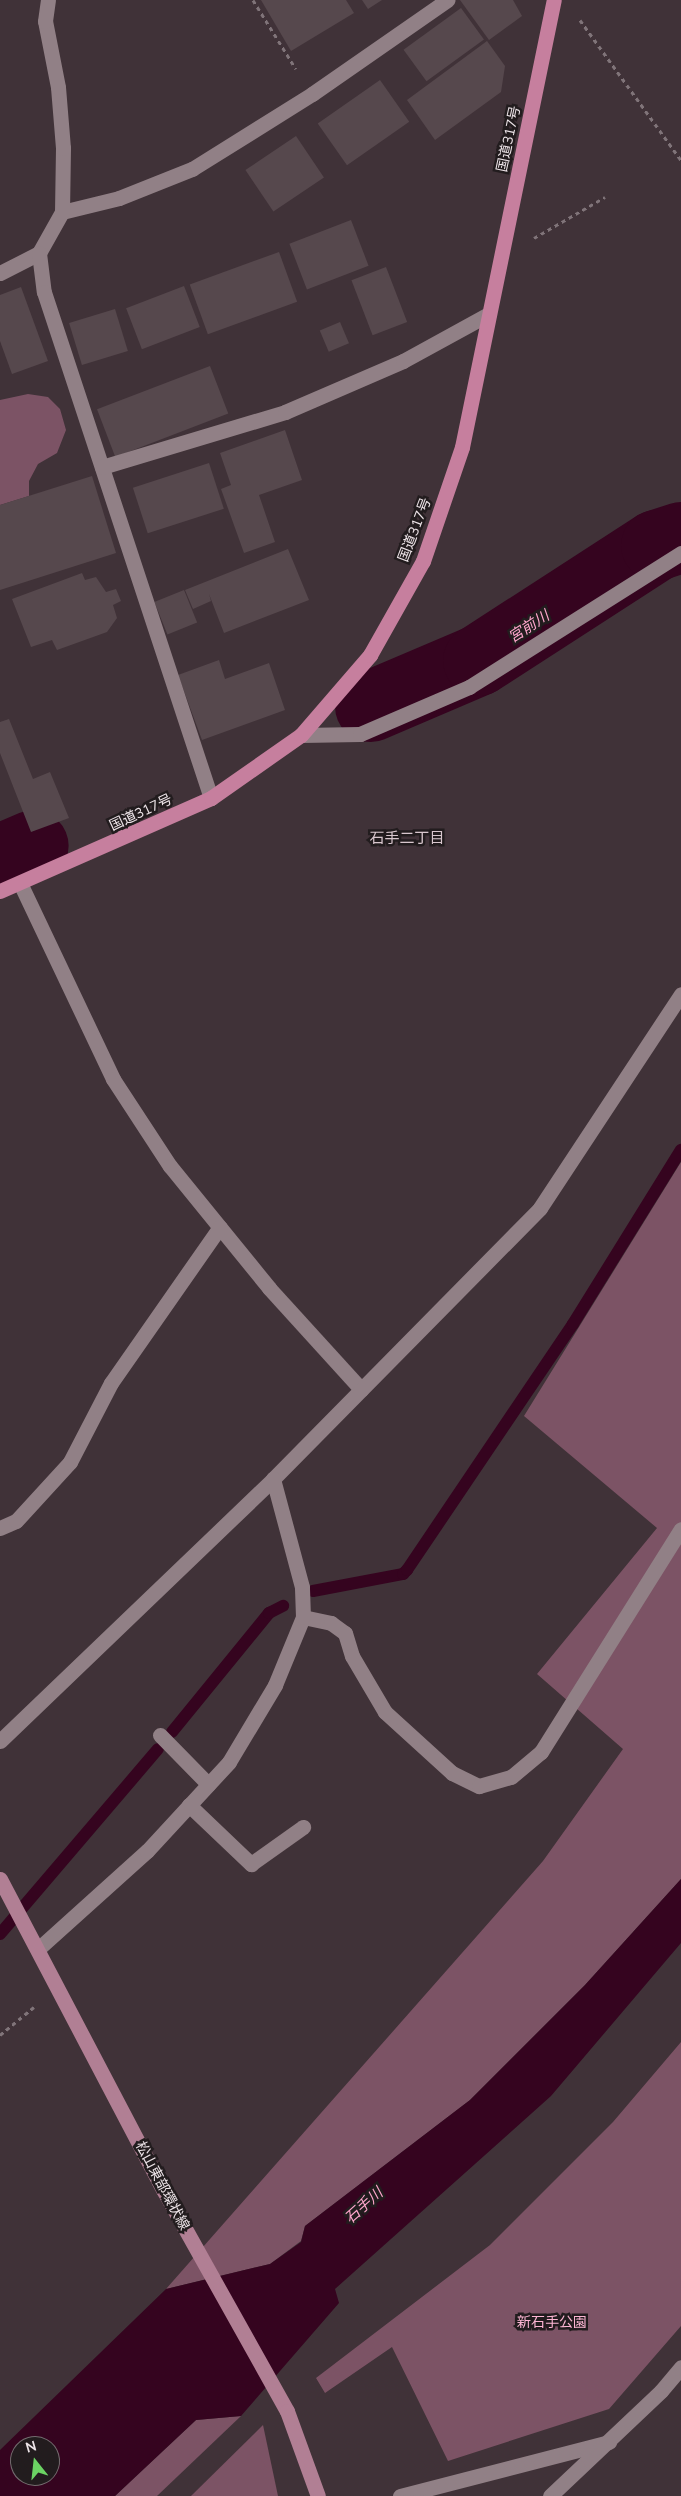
<!DOCTYPE html>
<html>
<head>
<meta charset="utf-8">
<style>
	body { margin:0 }
	#map { position:relative; width:681px; height:2496px; overflow:hidden; background:#403238; font-family:"Nunito Sans","Noto Sans JP",sans-serif }
	div>[style] { position:absolute }
	.green>* { inset:0; background:#7c5365 }
	.water>* { inset:0; background:#35041f }
	.stream>* { height:12px; margin:-6px; padding:0 6px; transform-origin:6px; border-radius:6px; background:#35041f }
	.river>* { height:71px; margin:-35.5px; padding:0 35.5px; transform-origin:35.5px; border-radius:35.5px; background:#35041f }
	.building>* { inset:0; background:#56484d; transform-origin:0 0 }
	.path>* { height:3px; margin-top:-1.5px; transform-origin:0; background:repeating-linear-gradient(90deg,#807479 0 4px,transparent 0 8px) }
	.street>* { height:15px; margin:-7.5px; padding:0 7.5px; transform-origin:7.5px; border-radius:7.5px; background:#918086 }
	.primary>* { height:15px; margin:-7.5px; padding:0 7.5px; transform-origin:7.5px; border-radius:7.5px; background:#b17f94 }
	.highway>* { height:15px; margin:-7.5px; padding:0 7.5px; transform-origin:7.5px; border-radius:7.5px; background:#c67f9e }
	span { translate:-50% -50%; white-space:nowrap; text-align:center; line-height:1.15; -webkit-text-stroke:5px #221c1e; paint-order:stroke }
	.street-label { font-size:14px; color:#eee5e9 }
	.park-label { font-size:14px; color:#fcb5d3 }
	.water-label { font-size:15px; color:#fea6cc; font-style:italic }
	.neighbourhood-label { font-size:15px; color:#d8c6cd }
	.north { position:absolute; left:10px; top:2436px; width:50px; height:50px; box-sizing:border-box; background:#221c1e; border:1px solid #746c6f; border-radius:50%; rotate:344deg; font-size:14px; font-weight:700; line-height:20px; text-align:center; color:#eee5e9 }
	.north::after { content:''; display:block; margin:auto; width:18px; height:22px; background:#6bd363; clip-path:polygon(50% 0,100% 100%,50% 72%,0 100%) }
</style>
</head>
<body>
<div id="map">
	<div class="green">
		<div style="clip-path:polygon(28px 394px,48px 397px,60px 409px,66px 430px,57px 453px,38px 464px,29px 481px,29px 496px,0 505px,0 400px)"></div>
		<div style="clip-path:polygon(681px 1162px,681px 1879px,585px 1985px,470px 2100px,305px 2226px,301px 2241px,270px 2264px,166px 2289px,543px 1861px,623px 1749px,537px 1674px,657px 1528px,524px 1416px)"></div>
		<div style="clip-path:polygon(681px 2042px,681px 2326px,609px 2409px,448px 2461px,392px 2347px,325px 2393px,316px 2378px,490px 2245px,613px 2122px)"></div>
		<div style="clip-path:polygon(241px 2416px,157px 2496px,115px 2496px,196px 2420px)"></div>
		<div style="clip-path:polygon(263px 2425px,278px 2496px,191px 2496px)"></div>
	</div>
	<div class="water">
		<div style="clip-path:polygon(evenodd,681px 1879px,681px 1943px,551px 2096px,335px 2289px,339px 2303px,241px 2416px,196px 2420px,115px 2496px,0 2496px,0 2450px,166px 2289px,270px 2264px,301px 2242px,305px 2226px,470px 2100px,585px 1985px,681px 1879px,20px 2446px,50px 2446px,50px 2476px,20px 2476px,20px 2446px)"></div>
	</div>
	<div class="stream">
		<div style="left:313px;top:1591px;width:92px;rotate:-10.7deg"></div>
		<div style="left:403px;top:1574px;width:6px;rotate:-45deg"></div>
		<div style="left:407px;top:1570px;width:297px;rotate:-56deg"></div>
		<div style="left:573px;top:1324px;width:205px;rotate:-58.2deg"></div>
		<div style="left:172px;top:1732px;width:154px;rotate:-50.8deg"></div>
		<div style="left:269px;top:1613px;width:16px;rotate:-27deg"></div>
		<div style="left:0;top:1934px;width:243px;rotate:-49.5deg"></div>
	</div>
	<div class="river">
		<div style="left:370px;top:706px;width:117px;rotate:-23.1deg"></div>
		<div style="left:478px;top:660px;width:212px;rotate:-32.9deg"></div>
		<div style="left:656px;top:545px;width:26px;rotate:-18deg"></div>
		<div style="left:5px;top:857px;width:30px;rotate:-23deg"></div>
	</div>
	<div class="building">
		<div style="clip-path:polygon(261px 0,346px 0,354px 13px,291px 51px)"></div>
		<div style="clip-path:polygon(362px 0,382px 0,368px 9px)"></div>
		<div style="clip-path:polygon(460px 0,513px 0,522px 16px,489px 40px)"></div>
		<div style="left:461px;top:8px;width:39px;height:71px;rotate:54deg"></div>
		<div style="clip-path:polygon(487px 41px,505px 66px,501px 92px,435px 140px,407px 100px)"></div>
		<div style="left:380px;top:80px;width:51px;height:76px;rotate:55deg"></div>
		<div style="left:296px;top:136px;width:50px;height:61px;rotate:56deg"></div>
		<div style="left:351px;top:220px;width:49px;height:66px;rotate:69deg"></div>
		<div style="left:279px;top:252px;width:53px;height:95px;rotate:70deg"></div>
		<div style="left:386px;top:267px;width:59px;height:37px;rotate:69deg"></div>
		<div style="left:184px;top:286px;width:44px;height:62px;rotate:69deg"></div>
		<div style="clip-path:polygon(21px 287px,48px 361px,12px 374px,0 341px,0 295px)"></div>
		<div style="left:115px;top:309px;width:44px;height:48px;rotate:73deg"></div>
		<div style="left:340px;top:322px;width:23px;height:22px;rotate:67deg"></div>
		<div style="left:210px;top:366px;width:51px;height:121px;rotate:69deg"></div>
		<div style="clip-path:polygon(285px 430px,302px 480px,259px 495px,275px 542px,244px 553px,221px 489px,231px 485px,220px 453px)"></div>
		<div style="left:209px;top:463px;width:48px;height:80px;rotate:72deg"></div>
		<div style="clip-path:polygon(92px 476px,116px 553px,0 590px,0 505px)"></div>
		<div style="clip-path:polygon(288px 549px,309px 600px,224px 633px,209px 594px,211px 601px,193px 609px,185px 590px)"></div>
		<div style="clip-path:polygon(82px 573px,85px 580px,96px 577px,106px 592px,116px 589px,121px 601px,113px 605px,117px 618px,107px 632px,57px 650px,52px 640px,31px 647px,12px 599px)"></div>
		<div style="left:184px;top:590px;width:35px;height:32px;rotate:68deg"></div>
		<div style="clip-path:polygon(219px 660px,225px 679px,269px 663px,285px 710px,202px 740px,178px 675px)"></div>
		<div style="clip-path:polygon(9px 719px,33px 779px,50px 772px,69px 818px,31px 832px,0 753px,0 722px)"></div>
	</div>
	<div class="path">
		<div style="left:253px;top:0;width:81px;rotate:58.1deg"></div>
		<div style="left:580px;top:20px;width:173px;rotate:54.2deg"></div>
		<div style="left:534px;top:238px;width:82px;rotate:-30deg"></div>
		<div style="left:0;top:2035px;width:44px;rotate:-39.5deg"></div>
	</div>
	<div class="street">
		<div style="left:62px;top:212px;width:59px;rotate:-13.8deg"></div>
		<div style="left:119px;top:198px;width:79px;rotate:-21.7deg"></div>
		<div style="left:192px;top:169px;width:142px;rotate:-32deg"></div>
		<div style="left:312px;top:94px;width:165px;rotate:-34.8deg"></div>
		<div style="left:39px;top:253px;width:47px;rotate:-60.7deg"></div>
		<div style="left:62px;top:212px;width:64px;rotate:-89.1deg"></div>
		<div style="left:63px;top:148px;width:61px;rotate:-94.7deg"></div>
		<div style="left:58px;top:87px;width:67px;rotate:-101.1deg"></div>
		<div style="left:45px;top:21px;width:21px;rotate:-82deg"></div>
		<div style="left:0;top:273px;width:44px;rotate:-27.1deg"></div>
		<div style="left:39px;top:253px;width:39px;rotate:83deg"></div>
		<div style="left:44px;top:292px;width:533px;rotate:71.74deg"></div>
		<div style="left:102px;top:467px;width:191px;rotate:-16.7deg"></div>
		<div style="left:285px;top:412px;width:129px;rotate:-23.4deg"></div>
		<div style="left:403px;top:361px;width:98px;rotate:-28.7deg"></div>
		<div style="left:301px;top:735px;width:59px;rotate:-1deg"></div>
		<div style="left:360px;top:734px;width:119px;rotate:-23.3deg"></div>
		<div style="left:469px;top:687px;width:251px;rotate:-32.3deg"></div>
		<div style="left:20px;top:883px;width:217px;rotate:64.6deg"></div>
		<div style="left:113px;top:1079px;width:104px;rotate:56.8deg"></div>
		<div style="left:170px;top:1166px;width:157px;rotate:50.9deg"></div>
		<div style="left:269px;top:1288px;width:137px;rotate:47.7deg"></div>
		<div style="left:0;top:1528px;width:17px;rotate:-24deg"></div>
		<div style="left:16px;top:1521px;width:80px;rotate:-47.5deg"></div>
		<div style="left:70px;top:1462px;width:89px;rotate:-62.6deg"></div>
		<div style="left:111px;top:1383px;width:190px;rotate:-55.1deg"></div>
		<div style="left:303px;top:1617px;width:29px;rotate:12deg"></div>
		<div style="left:331px;top:1623px;width:17px;rotate:36deg"></div>
		<div style="left:345px;top:1633px;width:24px;rotate:73deg"></div>
		<div style="left:352px;top:1656px;width:65px;rotate:59.5deg"></div>
		<div style="left:385px;top:1712px;width:91px;rotate:42.3deg"></div>
		<div style="left:452px;top:1773px;width:30px;rotate:26deg"></div>
		<div style="left:479px;top:1786px;width:33px;rotate:-16deg"></div>
		<div style="left:511px;top:1777px;width:39px;rotate:-40deg"></div>
		<div style="left:541px;top:1752px;width:263px;rotate:-57.9deg"></div>
		<div style="left:160px;top:1735px;width:69px;rotate:45.6deg"></div>
		<div style="left:0;top:1741px;width:378px;rotate:-43.8deg"></div>
		<div style="left:273px;top:1479px;width:380px;rotate:-45.4deg"></div>
		<div style="left:540px;top:1208px;width:256px;rotate:-56.6deg"></div>
		<div style="left:189px;top:1805px;width:86px;rotate:43.6deg"></div>
		<div style="left:251px;top:1864px;width:64px;rotate:-35.4deg"></div>
		<div style="left:38px;top:1949px;width:147px;rotate:-42deg"></div>
		<div style="left:147px;top:1851px;width:121px;rotate:-47.3deg"></div>
		<div style="left:229px;top:1762px;width:90px;rotate:-59.1deg"></div>
		<div style="left:275px;top:1685px;width:74px;rotate:-67.6deg"></div>
		<div style="left:303px;top:1617px;width:30px;rotate:-92deg"></div>
		<div style="left:302px;top:1587px;width:112px;rotate:-105deg"></div>
		<div style="left:400px;top:2496px;width:216px;rotate:-14.5deg"></div>
		<div style="left:550px;top:2496px;width:153px;rotate:-43.4deg"></div>
		<div style="left:661px;top:2391px;width:31px;rotate:-50deg"></div>
	</div>
	<div class="primary">
		<div style="left:0;top:1879px;width:352px;rotate:62.3deg"></div>
		<div style="left:164px;top:2191px;width:252px;rotate:60.8deg"></div>
		<div style="left:287px;top:2411px;width:90px;rotate:70deg"></div>
	</div>
	<div class="highway">
		<div style="left:0;top:891px;width:231px;rotate:-23.8deg"></div>
		<div style="left:211px;top:798px;width:110px;rotate:-35deg"></div>
		<div style="left:301px;top:735px;width:106px;rotate:-49.2deg"></div>
		<div style="left:370px;top:655px;width:108px;rotate:-60.6deg"></div>
		<div style="left:423px;top:561px;width:120px;rotate:-71.1deg"></div>
		<div style="left:462px;top:447px;width:456px;rotate:-78.4deg"></div>
	</div>
	<div class="street-label">
		<span style="left:509px;top:139px;rotate:-78deg">国道317号</span>
		<span style="left:415px;top:530px;rotate:-69deg">国道317号</span>
		<span style="left:141px;top:813px;rotate:-25deg">国道317号</span>
		<span style="left:162px;top:2186px;rotate:62deg">松山東部環状線</span>
	</div>
	<div class="park-label">
		<span style="left:552px;top:2323px">新石手公園</span>
	</div>
	<div class="water-label">
		<span style="left:529px;top:627px;rotate:-33deg">宮前川</span>
		<span style="left:364px;top:2206px;rotate:-42deg">石手川</span>
	</div>
	<div class="neighbourhood-label">
		<span style="left:407px;top:839px">石手二丁目</span>
	</div>
	<div class="north">N</div>
</div>
</body>
</html>
